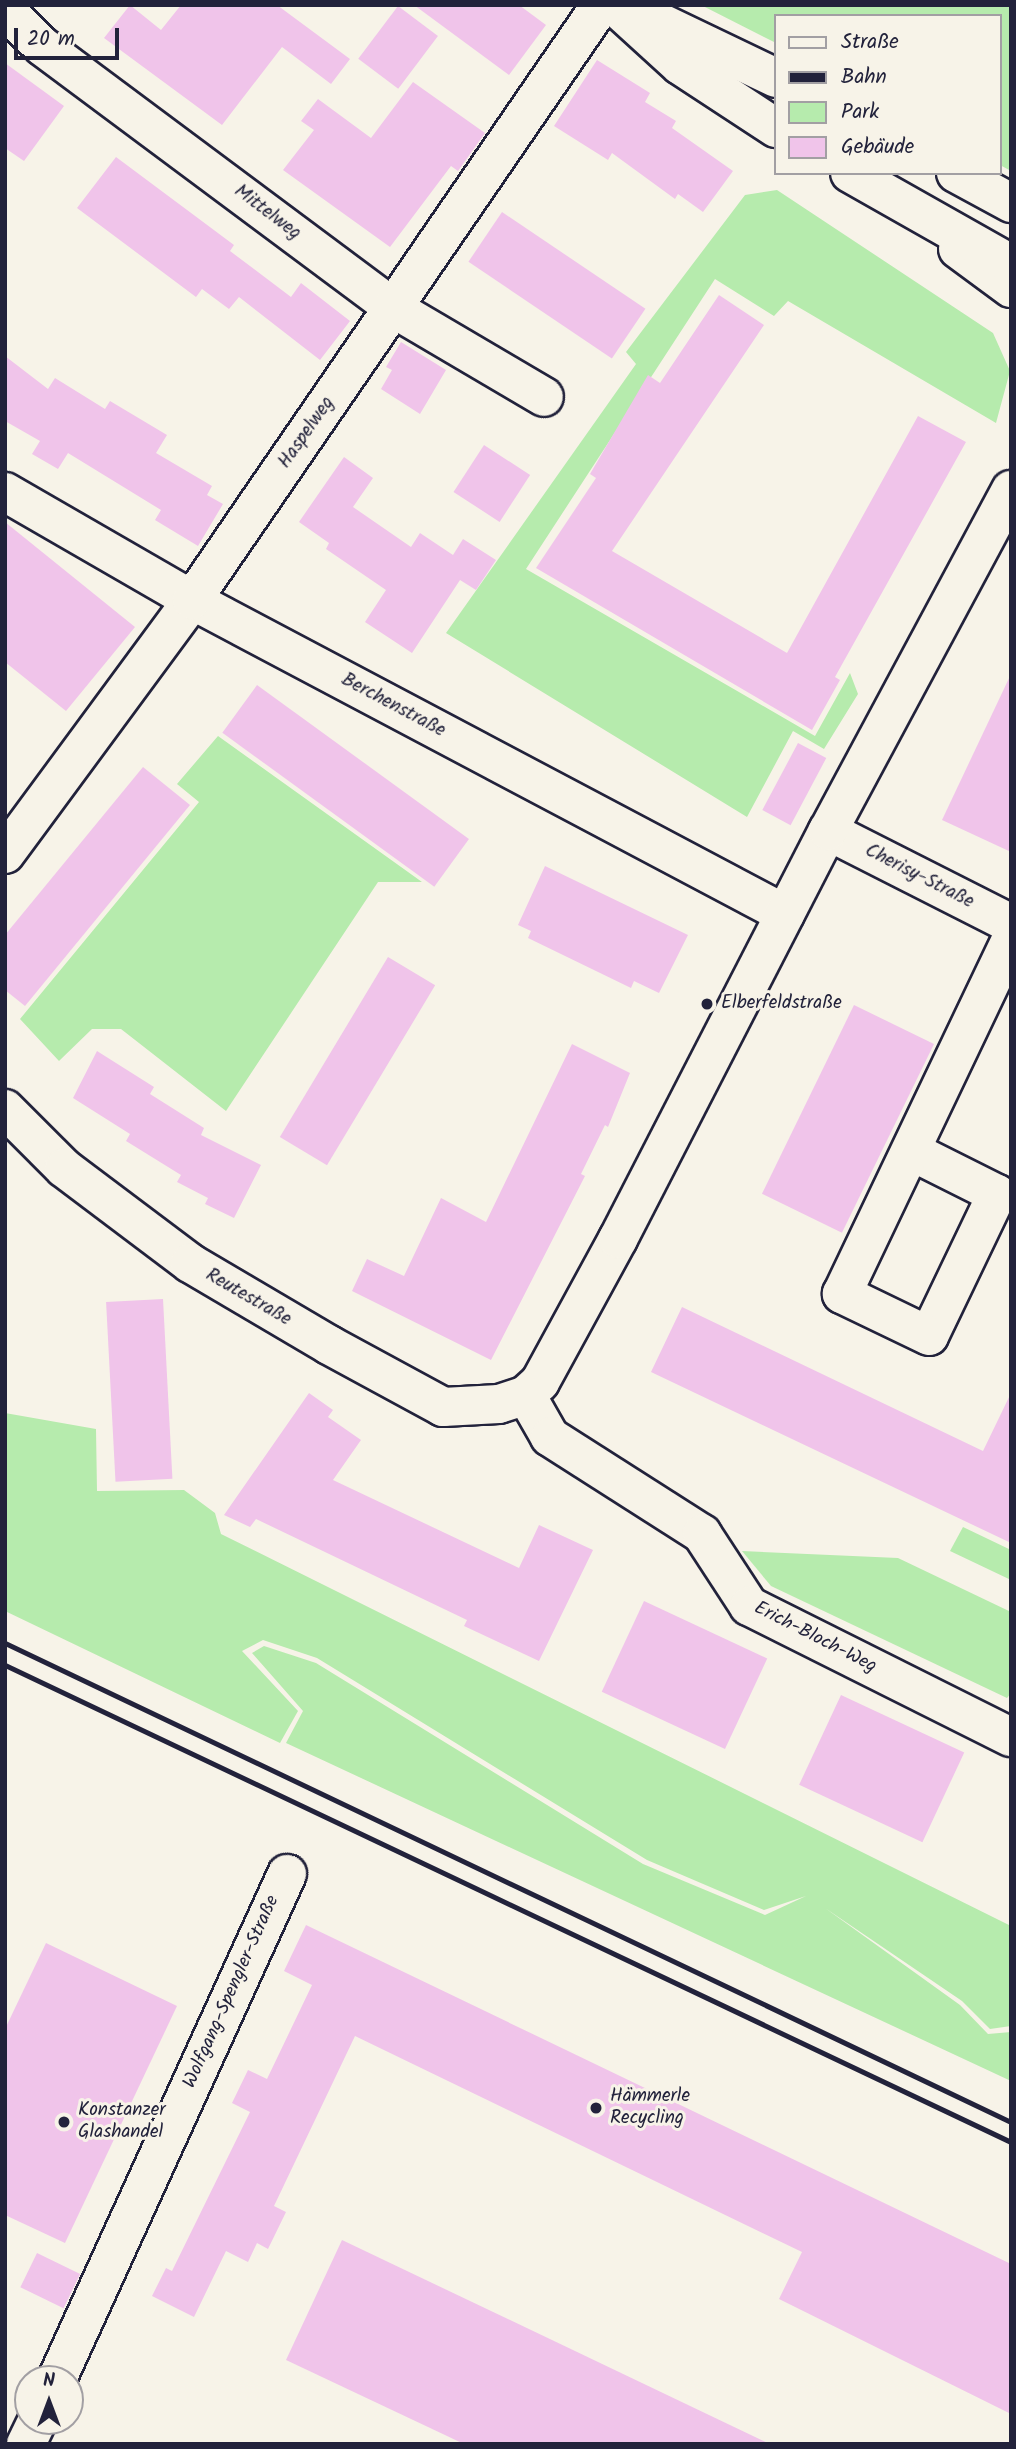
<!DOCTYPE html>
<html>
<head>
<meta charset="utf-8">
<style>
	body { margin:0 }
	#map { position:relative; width:1016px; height:2449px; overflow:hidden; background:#f7f3e8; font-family:Kalam,sans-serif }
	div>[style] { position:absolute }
	.green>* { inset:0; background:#b6ebad }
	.building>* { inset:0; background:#f0c4ea; transform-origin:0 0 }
	.roads { filter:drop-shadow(2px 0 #22223b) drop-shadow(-2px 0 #22223b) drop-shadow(0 2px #22223b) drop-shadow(0 -2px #22223b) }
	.minor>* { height:38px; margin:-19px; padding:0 19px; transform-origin:19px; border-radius:19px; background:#f7f3e8 }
	.major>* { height:38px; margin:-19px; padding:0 19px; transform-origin:19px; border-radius:19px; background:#f7f3e8 }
	.rail>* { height:5px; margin:-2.5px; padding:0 2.5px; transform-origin:2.5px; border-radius:2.5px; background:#22223b }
	.dots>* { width:19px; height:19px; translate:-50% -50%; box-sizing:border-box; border:4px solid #f7f3e8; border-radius:50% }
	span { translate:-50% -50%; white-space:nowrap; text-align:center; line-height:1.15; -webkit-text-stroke:6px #f7f3e8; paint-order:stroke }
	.street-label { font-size:19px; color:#22223b }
	.poi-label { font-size:19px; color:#22223b }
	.left { translate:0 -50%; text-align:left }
	.frame { position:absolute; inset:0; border:7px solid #22223b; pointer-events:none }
	.legend { position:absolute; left:774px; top:14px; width:228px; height:161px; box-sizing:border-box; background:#f7f3e8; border:2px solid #a29fa3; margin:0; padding:9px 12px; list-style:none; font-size:21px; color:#22223b }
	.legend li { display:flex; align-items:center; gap:14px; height:35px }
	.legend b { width:35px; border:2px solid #a29fa3 }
	.north { position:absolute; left:14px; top:2365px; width:70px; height:70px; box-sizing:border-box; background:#f7f3e8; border:2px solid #a29fa3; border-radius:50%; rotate:0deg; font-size:19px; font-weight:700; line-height:28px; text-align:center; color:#22223b }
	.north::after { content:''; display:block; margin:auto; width:24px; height:32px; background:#22223b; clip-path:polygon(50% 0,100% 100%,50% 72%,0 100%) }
	.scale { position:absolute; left:14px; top:28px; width:105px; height:32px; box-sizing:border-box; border:4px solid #22223b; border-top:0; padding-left:9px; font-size:21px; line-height:24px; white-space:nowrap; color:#22223b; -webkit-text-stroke:5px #f7f3e8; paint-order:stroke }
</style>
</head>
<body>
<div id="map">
	<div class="green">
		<div style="clip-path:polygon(701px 5px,1011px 5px,1011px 171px,1000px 165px,1000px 16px,776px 16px,776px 43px)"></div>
		<div style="clip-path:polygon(777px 190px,993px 333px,1010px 371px,996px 423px,788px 301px,774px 316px,715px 279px,526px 569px,815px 736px,850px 673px,858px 694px,824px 749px,793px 731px,747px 817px,446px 633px,636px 364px,626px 352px,745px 195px)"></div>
		<div style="clip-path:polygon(218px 736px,422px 882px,378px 882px,226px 1111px,121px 1029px,92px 1029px,59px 1061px,20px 1019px,199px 802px,177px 784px)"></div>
		<div style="clip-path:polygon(5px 1413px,96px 1429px,97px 1491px,184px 1490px,215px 1513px,221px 1534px,1011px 1926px,1011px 2026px,990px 2029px,962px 2001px,825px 1908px,960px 2005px,988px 2034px,1011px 2032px,1011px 2081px,286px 1743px,303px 1711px,252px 1653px,264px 1646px,316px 1663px,643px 1864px,765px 1915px,806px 1896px,764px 1910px,647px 1860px,317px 1658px,263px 1640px,242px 1651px,298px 1711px,280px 1743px,5px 1611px)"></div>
		<div style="clip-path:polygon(963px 1527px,1011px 1550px,1011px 1580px,950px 1551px)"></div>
		<div style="clip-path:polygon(742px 1551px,898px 1558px,1011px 1612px,1011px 1693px,1007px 1698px,771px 1586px)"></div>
	</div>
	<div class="building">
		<div style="clip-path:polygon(130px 5px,161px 30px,181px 5px,277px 5px,350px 59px,331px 84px,282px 47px,222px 125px,104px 38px)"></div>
		<div style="clip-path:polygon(414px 5px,519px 5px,546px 25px,509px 75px)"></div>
		<div style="left:398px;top:6px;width:50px;height:66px;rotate:37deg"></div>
		<div style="clip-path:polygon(597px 60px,650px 93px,645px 102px,676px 121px,672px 128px,733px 171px,703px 212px,678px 194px,675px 199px,612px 153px,608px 160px,554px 126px)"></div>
		<div style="clip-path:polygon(5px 63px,64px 106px,24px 161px,5px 148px)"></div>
		<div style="clip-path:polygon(413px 82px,485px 133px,458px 171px,451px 166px,390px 247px,283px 170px,314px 130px,301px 121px,318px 99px,371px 138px)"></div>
		<div style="clip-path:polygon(116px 157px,234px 245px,230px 251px,291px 297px,301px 283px,350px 321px,320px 360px,239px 297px,229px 309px,202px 289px,196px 297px,77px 208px)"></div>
		<div style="left:502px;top:212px;width:173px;height:60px;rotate:34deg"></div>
		<div style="clip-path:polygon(719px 295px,764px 325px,612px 551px,787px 653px,918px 416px,966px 442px,835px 677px,840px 680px,812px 730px,536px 568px,596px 478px,590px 474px,648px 375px,660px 383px)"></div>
		<div style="clip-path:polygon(401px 342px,446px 370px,420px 414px,381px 389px,392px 370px,386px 367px)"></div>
		<div style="clip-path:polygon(5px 356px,48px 389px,55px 378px,105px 409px,110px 401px,167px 435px,156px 453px,212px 486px,207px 495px,223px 504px,198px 546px,155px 520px,161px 510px,68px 453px,58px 469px,32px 454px,40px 441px,5px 421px)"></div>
		<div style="left:484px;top:445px;width:55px;height:56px;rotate:33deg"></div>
		<div style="clip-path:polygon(344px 457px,373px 478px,353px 507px,411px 547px,420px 533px,453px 555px,463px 539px,496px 560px,476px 590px,460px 580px,412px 653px,365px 622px,386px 590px,326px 549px,329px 543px,299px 522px)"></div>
		<div style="clip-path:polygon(5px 522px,135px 627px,66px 711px,5px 662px)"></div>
		<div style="clip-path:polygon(1011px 674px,1011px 852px,942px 820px)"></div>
		<div style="left:257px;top:685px;width:262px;height:59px;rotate:36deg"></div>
		<div style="left:798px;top:743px;width:32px;height:76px;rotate:28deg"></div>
		<div style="clip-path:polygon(143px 767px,190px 805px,25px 1006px,5px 990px,5px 935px)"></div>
		<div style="clip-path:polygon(545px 866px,688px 935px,659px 993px,634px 981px,631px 988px,528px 938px,531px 931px,518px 925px)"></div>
		<div style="left:388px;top:957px;width:55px;height:210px;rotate:31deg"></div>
		<div style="left:854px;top:1005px;width:89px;height:210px;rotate:26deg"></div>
		<div style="clip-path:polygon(572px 1044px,630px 1073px,608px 1127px,605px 1125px,581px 1174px,585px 1176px,491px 1360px,352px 1291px,367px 1259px,404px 1276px,441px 1198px,486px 1222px)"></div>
		<div style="clip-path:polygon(97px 1051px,154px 1087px,150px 1094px,204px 1128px,201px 1135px,261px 1165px,234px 1218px,205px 1204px,208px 1198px,177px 1182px,181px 1175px,126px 1141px,130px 1134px,73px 1098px)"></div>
		<div style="left:163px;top:1299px;width:180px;height:57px;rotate:87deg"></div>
		<div style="clip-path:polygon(682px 1307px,983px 1451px,1011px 1393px,1011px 1543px,651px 1372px)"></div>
		<div style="clip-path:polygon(309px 1393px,333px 1410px,328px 1417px,361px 1440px,333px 1480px,519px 1568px,539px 1525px,593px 1550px,539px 1661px,464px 1626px,467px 1620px,256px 1519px,250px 1527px,224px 1515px)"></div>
		<div style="left:644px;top:1601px;width:136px;height:100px;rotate:25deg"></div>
		<div style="left:841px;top:1695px;width:136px;height:99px;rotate:25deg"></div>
		<div style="clip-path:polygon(306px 1925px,1011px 2264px,1011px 2414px,779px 2299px,802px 2252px,355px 2036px,274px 2206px,286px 2212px,268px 2249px,257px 2243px,248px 2262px,226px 2251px,194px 2317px,152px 2296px,166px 2268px,172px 2271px,250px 2112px,232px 2103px,248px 2070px,267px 2079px,312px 1985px,284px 1971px)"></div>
		<div style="clip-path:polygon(46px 1943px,177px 2006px,65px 2243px,5px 2215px,5px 2029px)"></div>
		<div style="clip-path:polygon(342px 2240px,770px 2444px,464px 2444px,286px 2360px)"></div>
		<div style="left:37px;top:2253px;width:48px;height:38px;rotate:26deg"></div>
	</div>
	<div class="roads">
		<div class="minor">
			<div style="left:5px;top:10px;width:52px;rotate:44.2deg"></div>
			<div style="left:42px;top:46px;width:438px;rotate:36.7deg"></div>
			<div style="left:393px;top:308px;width:175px;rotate:30.5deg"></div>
			<div style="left:958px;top:249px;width:66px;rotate:36.3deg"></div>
			<div style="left:5px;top:492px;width:216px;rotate:30deg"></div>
			<div style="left:192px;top:600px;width:671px;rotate:27.9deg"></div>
			<div style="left:828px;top:831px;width:205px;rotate:26.9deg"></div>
			<div style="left:5px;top:854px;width:315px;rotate:-53.6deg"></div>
			<div style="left:192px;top:600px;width:722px;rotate:-55.5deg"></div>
			<div style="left:5px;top:1109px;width:83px;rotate:45deg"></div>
			<div style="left:64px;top:1168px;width:158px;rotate:37deg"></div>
			<div style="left:190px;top:1263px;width:161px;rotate:30.5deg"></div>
			<div style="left:329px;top:1345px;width:130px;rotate:28.5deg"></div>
			<div style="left:443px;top:1407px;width:56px;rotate:-3.1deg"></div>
			<div style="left:499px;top:1404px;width:28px;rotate:-18deg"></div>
			<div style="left:526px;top:1395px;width:19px;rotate:-43deg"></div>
			<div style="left:540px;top:1382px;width:163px;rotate:-61.4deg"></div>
			<div style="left:618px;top:1239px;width:459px;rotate:-62.8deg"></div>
			<div style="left:828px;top:831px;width:387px;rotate:-61.8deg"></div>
			<div style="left:911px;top:1151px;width:96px;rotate:26.6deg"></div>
			<div style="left:997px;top:1194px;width:157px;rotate:115.6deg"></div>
			<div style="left:929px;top:1336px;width:97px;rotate:-154.2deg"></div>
			<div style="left:842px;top:1294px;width:392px;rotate:-64.5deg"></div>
			<div style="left:526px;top:1395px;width:48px;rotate:60.3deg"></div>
			<div style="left:550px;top:1437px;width:180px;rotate:32.5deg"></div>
			<div style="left:702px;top:1534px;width:86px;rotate:56.9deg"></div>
			<div style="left:749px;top:1606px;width:293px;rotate:26.6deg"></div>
			<div style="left:57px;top:2379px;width:555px;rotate:-65.51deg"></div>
			<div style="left:26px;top:2444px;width:25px;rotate:-64deg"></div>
		</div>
		<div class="major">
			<div style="left:614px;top:5px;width:89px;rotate:42.3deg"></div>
			<div style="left:680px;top:65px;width:115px;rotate:33.3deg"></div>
			<div style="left:636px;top:11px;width:155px;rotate:25.6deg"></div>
			<div style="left:850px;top:173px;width:185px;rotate:29.5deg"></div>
			<div style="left:956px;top:173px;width:63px;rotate:28.6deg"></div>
		</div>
	</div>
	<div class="rail">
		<div style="left:5px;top:1643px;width:1114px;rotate:25.46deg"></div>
		<div style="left:5px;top:1665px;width:1113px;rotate:25.37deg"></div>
	</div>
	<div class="dots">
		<div style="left:707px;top:1004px;background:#22223b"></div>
		<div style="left:596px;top:2108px;background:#22223b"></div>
		<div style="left:64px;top:2122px;background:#22223b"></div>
	</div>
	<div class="street-label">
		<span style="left:267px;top:213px;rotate:37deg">Mittelweg</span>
		<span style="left:307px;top:433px;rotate:-55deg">Haspelweg</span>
		<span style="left:393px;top:706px;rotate:28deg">Berchenstraße</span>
		<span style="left:919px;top:877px;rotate:27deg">Cherisy-Straße</span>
		<span style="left:248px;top:1298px;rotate:30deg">Reutestraße</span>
		<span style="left:815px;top:1638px;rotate:27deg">Erich-Bloch-Weg</span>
		<span style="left:232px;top:1992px;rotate:-66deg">Wolfgang-Spengler-Straße</span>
	</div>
	<div class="poi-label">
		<span class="left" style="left:721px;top:1004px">Elberfeldstraße</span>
		<span class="left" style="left:610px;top:2108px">Hämmerle<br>Recycling</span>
		<span class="left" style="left:78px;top:2122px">Konstanzer<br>Glashandel</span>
	</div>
	<div class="frame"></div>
	<ul class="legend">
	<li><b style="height:9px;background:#f7f3e8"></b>Straße</li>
	<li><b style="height:9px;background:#22223b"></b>Bahn</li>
	<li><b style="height:19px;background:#b6ebad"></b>Park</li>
	<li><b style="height:19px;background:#f0c4ea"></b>Gebäude</li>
	</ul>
	<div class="north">N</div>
	<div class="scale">20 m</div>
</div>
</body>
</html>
